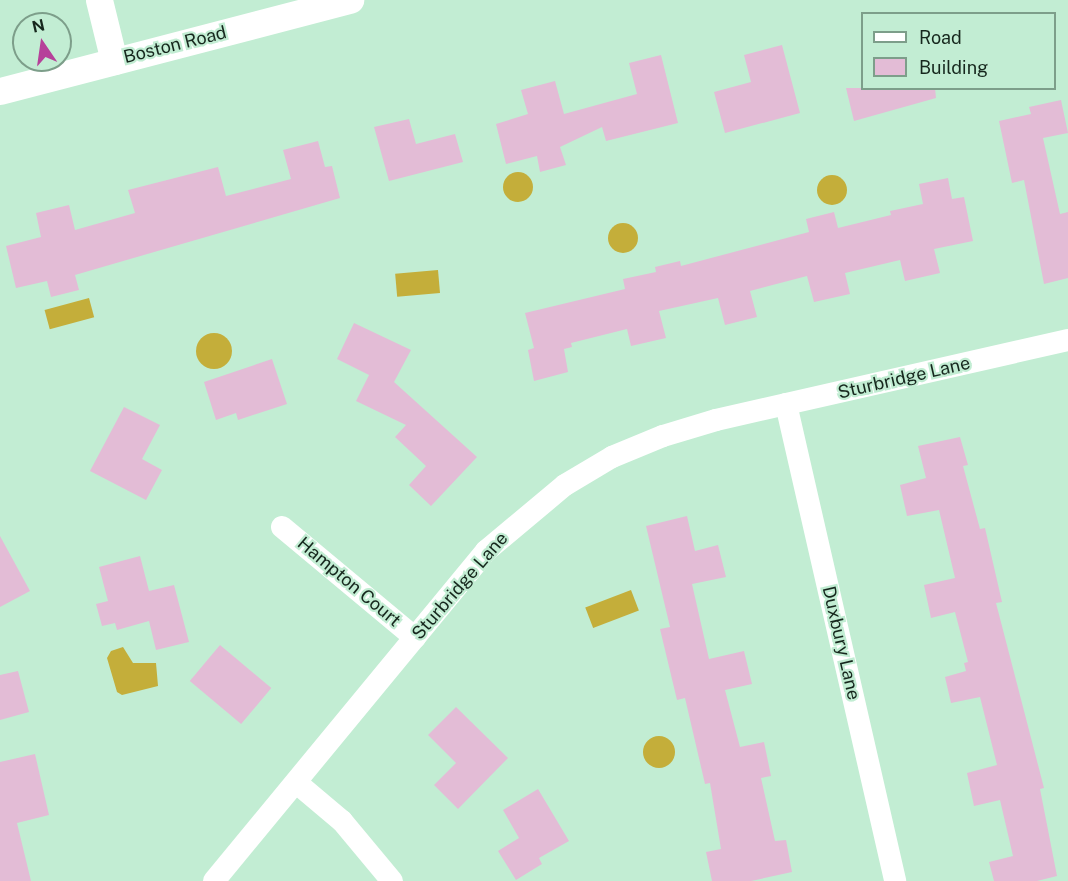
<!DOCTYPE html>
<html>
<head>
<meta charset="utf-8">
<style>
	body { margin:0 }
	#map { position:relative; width:1068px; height:881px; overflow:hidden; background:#c2edd3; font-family:"Public Sans",sans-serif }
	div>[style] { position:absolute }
	.water>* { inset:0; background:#c4ae3a; transform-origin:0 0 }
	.round { border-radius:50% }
	.building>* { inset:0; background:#e3bcd6; transform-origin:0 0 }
	.minor>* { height:22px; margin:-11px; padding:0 11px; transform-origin:11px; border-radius:11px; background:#fff }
	.tertiary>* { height:27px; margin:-13.5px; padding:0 13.5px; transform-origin:13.5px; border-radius:13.5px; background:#fff }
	span { translate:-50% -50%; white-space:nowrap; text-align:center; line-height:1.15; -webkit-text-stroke:4.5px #c2edd3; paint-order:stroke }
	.street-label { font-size:18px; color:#16271d }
	.legend { position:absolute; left:861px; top:12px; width:195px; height:78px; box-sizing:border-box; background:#c2edd3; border:2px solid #7d9e8a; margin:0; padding:8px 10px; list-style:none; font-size:18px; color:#16271d }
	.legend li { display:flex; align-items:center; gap:12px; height:30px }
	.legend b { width:30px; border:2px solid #7d9e8a }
	.north { position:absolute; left:12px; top:12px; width:60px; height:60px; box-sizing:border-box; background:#c2edd3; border:2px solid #7d9e8a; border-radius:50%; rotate:347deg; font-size:16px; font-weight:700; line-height:24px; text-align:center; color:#16271d }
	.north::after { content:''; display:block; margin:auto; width:21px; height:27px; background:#b6419a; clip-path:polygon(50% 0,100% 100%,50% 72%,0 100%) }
</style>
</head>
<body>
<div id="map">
	<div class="water">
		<div class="round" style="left:503px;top:172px;width:30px;height:30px"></div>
		<div class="round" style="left:817px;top:175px;width:30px;height:30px"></div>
		<div class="round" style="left:608px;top:223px;width:30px;height:30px"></div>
		<div style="left:438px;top:270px;width:23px;height:43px;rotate:85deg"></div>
		<div style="left:89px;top:298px;width:20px;height:46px;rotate:75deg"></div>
		<div class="round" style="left:196px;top:333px;width:36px;height:36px"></div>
		<div style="left:631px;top:590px;width:22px;height:49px;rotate:69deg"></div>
		<div style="clip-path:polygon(123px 647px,133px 663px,156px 663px,158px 686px,122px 695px,117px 692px,107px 658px,111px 651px)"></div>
		<div class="round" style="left:643px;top:736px;width:32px;height:32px"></div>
	</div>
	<div class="building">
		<div style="clip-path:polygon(782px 45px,800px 113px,725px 133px,714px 92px,751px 82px,744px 55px)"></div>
		<div style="clip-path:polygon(661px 55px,678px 123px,606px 141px,602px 127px,560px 147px,566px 165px,540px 172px,537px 156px,506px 164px,496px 124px,528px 114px,521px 90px,555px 81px,564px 114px,637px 94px,629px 63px)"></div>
		<div style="clip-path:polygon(846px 88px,935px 88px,936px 98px,854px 121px)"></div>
		<div style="clip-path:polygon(1061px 100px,1068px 133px,1043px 138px,1060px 214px,1068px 212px,1068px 278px,1044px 284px,1024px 180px,1012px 183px,999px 121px,1031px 114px,1029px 107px)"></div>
		<div style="clip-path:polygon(409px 119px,416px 144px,455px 134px,463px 162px,389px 181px,374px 127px)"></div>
		<div style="clip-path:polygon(318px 141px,325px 167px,332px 166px,340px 198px,75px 275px,79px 290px,51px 297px,47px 281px,16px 288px,6px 246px,41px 237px,36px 213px,69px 205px,75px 230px,135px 213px,128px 190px,218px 167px,226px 196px,291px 179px,283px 150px)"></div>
		<div style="clip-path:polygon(948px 178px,952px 199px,964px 197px,973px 241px,934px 249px,940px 273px,905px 281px,900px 260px,845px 273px,850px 294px,814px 302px,807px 276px,750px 291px,757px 317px,725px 325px,718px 298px,659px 311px,666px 338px,631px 346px,627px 329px,571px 343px,572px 347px,564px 349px,568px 372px,534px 381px,528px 350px,534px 348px,525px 313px,625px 289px,623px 279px,656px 272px,655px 267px,680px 261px,681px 266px,809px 232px,806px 219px,834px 212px,838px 228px,891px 215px,890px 211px,923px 204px,919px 184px)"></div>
		<div style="clip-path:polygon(354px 323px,411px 350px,394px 382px,477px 457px,431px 506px,409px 485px,426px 466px,395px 437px,406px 425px,356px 401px,369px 375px,337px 359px)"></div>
		<div style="clip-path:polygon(272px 359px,287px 404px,238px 420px,236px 413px,216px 420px,204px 382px)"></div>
		<div style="clip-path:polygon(124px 407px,160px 425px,142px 459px,162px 470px,146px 500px,90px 471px)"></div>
		<div style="clip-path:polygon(960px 437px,968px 465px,963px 466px,980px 529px,985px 528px,1002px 602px,996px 603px,1044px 788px,1040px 789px,1057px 876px,1037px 881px,994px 881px,989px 862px,1013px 856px,1000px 800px,974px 806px,967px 773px,997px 765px,980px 697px,951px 703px,945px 677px,966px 671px,964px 663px,968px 662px,955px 612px,931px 618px,924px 585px,955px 578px,939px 510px,907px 516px,900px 485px,926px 478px,918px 446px)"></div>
		<div style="clip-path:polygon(687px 516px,695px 551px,718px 545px,726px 577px,692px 584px,709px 659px,744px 651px,752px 684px,725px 690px,740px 747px,764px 742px,771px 776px,761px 778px,775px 841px,786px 840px,792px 872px,751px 881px,712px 881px,706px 852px,721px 849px,710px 783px,705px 784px,685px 698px,677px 700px,660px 629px,670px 627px,646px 526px)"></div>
		<div style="clip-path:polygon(0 536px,30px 591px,0 607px)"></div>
		<div style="clip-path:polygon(140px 556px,149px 591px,174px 585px,189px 642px,156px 650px,149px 621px,117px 630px,115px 623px,102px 626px,96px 604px,108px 601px,99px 567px)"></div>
		<div style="left:220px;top:645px;width:67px;height:47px;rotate:40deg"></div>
		<div style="clip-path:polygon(18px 671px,29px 712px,0 720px,0 675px)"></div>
		<div style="clip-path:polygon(456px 707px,508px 758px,458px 809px,434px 785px,456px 763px,428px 735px)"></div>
		<div style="clip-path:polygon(35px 754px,49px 815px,17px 823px,31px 881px,0 881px,0 762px)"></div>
		<div style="clip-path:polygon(538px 789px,569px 841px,539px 858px,542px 864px,516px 880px,498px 851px,519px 838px,503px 810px)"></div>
	</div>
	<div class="minor">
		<div style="left:786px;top:404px;width:489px;rotate:77.1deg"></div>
		<div style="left:282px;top:527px;width:173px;rotate:39.8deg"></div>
		<div style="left:298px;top:784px;width:57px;rotate:40.1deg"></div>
		<div style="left:342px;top:821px;width:78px;rotate:50.2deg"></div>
		<div style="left:214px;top:881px;width:428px;rotate:-50.5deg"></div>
		<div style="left:486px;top:551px;width:103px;rotate:-39.9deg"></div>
		<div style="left:565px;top:485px;width:55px;rotate:-30.8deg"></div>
		<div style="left:612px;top:457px;width:55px;rotate:-22.4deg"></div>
		<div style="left:663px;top:436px;width:55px;rotate:-16.8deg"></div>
		<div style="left:716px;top:420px;width:361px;rotate:-12.8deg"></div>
	</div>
	<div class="tertiary">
		<div style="left:99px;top:0;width:63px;rotate:76.2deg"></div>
		<div style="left:0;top:91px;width:362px;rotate:-14.6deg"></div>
	</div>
	<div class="street-label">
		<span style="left:175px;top:45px;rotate:-14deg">Boston Road</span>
		<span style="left:904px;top:378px;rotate:-13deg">Sturbridge Lane</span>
		<span style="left:349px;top:582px;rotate:40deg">Hampton Court</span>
		<span style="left:460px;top:586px;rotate:-49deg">Sturbridge Lane</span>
		<span style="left:841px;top:643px;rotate:77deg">Duxbury Lane</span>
	</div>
	<ul class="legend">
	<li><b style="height:8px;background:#fff"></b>Road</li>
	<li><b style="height:16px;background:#e3bcd6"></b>Building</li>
	</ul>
	<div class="north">N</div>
</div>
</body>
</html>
